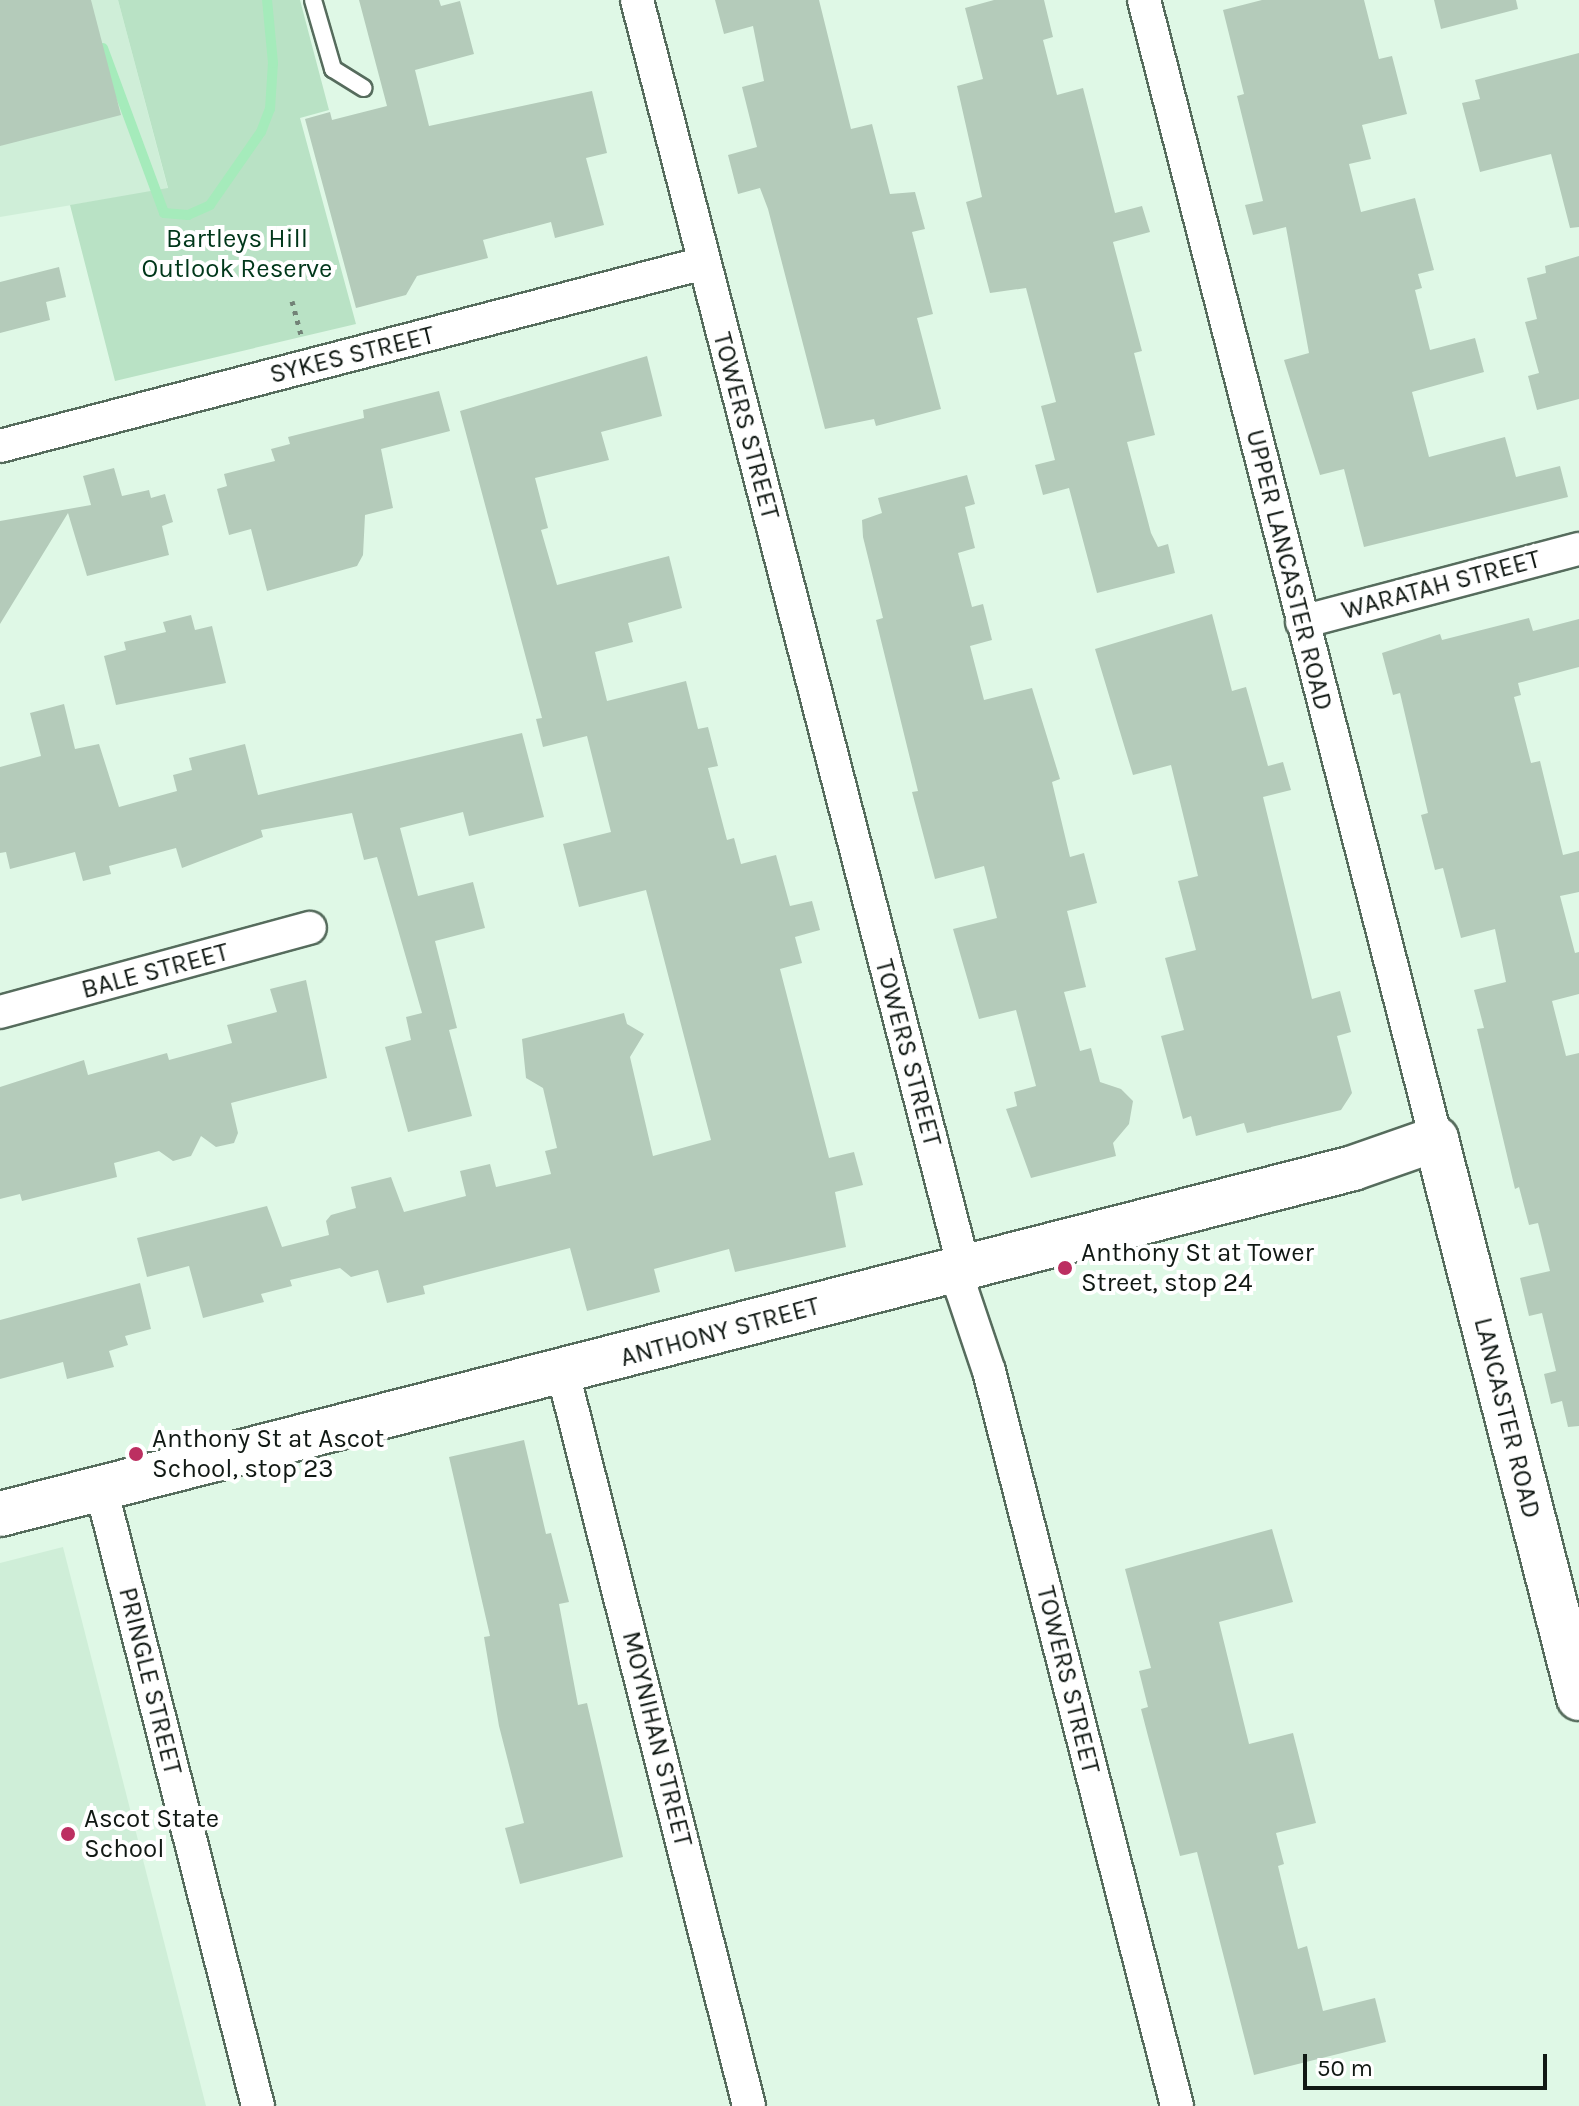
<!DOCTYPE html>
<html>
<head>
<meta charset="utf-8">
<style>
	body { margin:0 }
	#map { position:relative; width:1579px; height:2106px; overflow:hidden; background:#dff8e6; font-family:Karla,sans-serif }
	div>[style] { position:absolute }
	.built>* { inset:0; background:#cfeed8 }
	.green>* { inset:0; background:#b9e2c5 }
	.stream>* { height:10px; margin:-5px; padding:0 5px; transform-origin:5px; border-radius:5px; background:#a5ebbb }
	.building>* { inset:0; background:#b4cbba }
	.path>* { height:5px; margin-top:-2.5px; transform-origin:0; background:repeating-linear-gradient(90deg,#728277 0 4px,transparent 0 10px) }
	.roads { filter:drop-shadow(2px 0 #566c5d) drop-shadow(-2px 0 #566c5d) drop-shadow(0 2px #566c5d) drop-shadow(0 -2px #566c5d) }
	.lane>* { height:16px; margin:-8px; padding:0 8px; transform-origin:8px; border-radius:8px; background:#fff }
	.street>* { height:32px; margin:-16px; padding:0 16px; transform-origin:16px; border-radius:16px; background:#fff }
	.secondary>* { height:44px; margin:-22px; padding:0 22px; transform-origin:22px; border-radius:22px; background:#fff }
	.dots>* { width:22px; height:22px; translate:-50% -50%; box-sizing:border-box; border:4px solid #fff; border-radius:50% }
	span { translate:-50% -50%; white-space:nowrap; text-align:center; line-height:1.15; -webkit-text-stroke:8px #fff; paint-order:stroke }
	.park-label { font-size:26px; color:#00371a }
	.street-label { font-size:26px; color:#111914 }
	.poi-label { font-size:26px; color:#111914 }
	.left { translate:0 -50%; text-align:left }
	.scale { position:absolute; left:1303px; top:2054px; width:244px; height:36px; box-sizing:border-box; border:4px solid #111914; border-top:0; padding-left:10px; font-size:24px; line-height:28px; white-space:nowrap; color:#111914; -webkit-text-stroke:6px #fff; paint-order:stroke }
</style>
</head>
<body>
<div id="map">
	<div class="built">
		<div style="clip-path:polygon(0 0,118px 0,168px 189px,0 217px)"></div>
		<div style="clip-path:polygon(63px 1547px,206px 2106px,0 2106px,0 1563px)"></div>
	</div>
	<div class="green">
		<div style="clip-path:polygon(118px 0,300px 0,329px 110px,300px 118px,356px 324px,115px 381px,70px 205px,168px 188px)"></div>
	</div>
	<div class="stream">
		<div style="left:103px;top:48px;width:176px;rotate:69.7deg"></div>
		<div style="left:164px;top:213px;width:24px;rotate:5deg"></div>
		<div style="left:188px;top:215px;width:24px;rotate:-24deg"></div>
		<div style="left:210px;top:205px;width:89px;rotate:-55.1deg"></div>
		<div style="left:261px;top:132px;width:25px;rotate:-69deg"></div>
		<div style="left:270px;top:109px;width:46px;rotate:-86.3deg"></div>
		<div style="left:273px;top:63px;width:63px;rotate:-95.4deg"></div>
	</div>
	<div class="building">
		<div style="clip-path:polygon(0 0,91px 0,121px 115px,0 146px)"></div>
		<div style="clip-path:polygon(359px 0,439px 0,441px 6px,460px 1px,474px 54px,415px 70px,429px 126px,592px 91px,607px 153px,586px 158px,604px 225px,555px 238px,551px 222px,483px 240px,488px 258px,417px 276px,406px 295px,356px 308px,305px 119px,330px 112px,332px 120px,387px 106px)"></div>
		<div style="clip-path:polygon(715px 0,819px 0,851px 129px,872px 124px,890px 194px,915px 192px,925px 229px,912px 232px,933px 314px,917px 318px,941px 409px,876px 426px,874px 419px,825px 429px,768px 209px,760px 188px,738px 194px,728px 155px,757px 147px,742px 87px,764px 81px,753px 26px,724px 34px)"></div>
		<div style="clip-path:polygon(994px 0,1044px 0,1053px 37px,1043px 40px,1057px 95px,1083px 88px,1115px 213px,1142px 206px,1150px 232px,1113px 242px,1142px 351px,1134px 353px,1155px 435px,1127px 442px,1151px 533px,1158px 547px,1168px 544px,1175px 573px,1097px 593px,1069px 488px,1043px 495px,1035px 465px,1055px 460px,1041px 406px,1056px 402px,1026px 288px,990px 293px,966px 202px,982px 197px,957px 86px,983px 79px,965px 8px)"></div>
		<div style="clip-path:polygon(1262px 0,1364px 0,1379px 59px,1392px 56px,1407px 114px,1362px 125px,1371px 159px,1349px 164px,1361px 212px,1415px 198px,1434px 270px,1418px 274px,1422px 288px,1415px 290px,1430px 350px,1475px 338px,1484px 372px,1412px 392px,1429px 457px,1505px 437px,1516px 477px,1560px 466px,1568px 497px,1364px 547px,1344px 469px,1320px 475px,1284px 360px,1309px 353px,1286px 227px,1253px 235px,1245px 205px,1263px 201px,1237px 96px,1244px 94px,1223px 10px)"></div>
		<div style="clip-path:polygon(1434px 0,1516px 0,1518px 9px,1441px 29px)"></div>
		<div style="clip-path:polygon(1579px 53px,1579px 227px,1570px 228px,1551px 154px,1480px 172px,1462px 103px,1480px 99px,1475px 80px)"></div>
		<div style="clip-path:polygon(1579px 256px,1579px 399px,1537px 410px,1528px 376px,1539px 373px,1525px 322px,1537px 319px,1527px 278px,1546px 273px,1545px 266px)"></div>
		<div style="clip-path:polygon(59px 267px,66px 297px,46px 302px,50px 320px,0 333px,0 282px)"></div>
		<div style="clip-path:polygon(647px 356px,662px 416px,601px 432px,609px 460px,535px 478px,548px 528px,541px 530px,557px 585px,669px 556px,682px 608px,628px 623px,633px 642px,595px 652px,607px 701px,686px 681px,698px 729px,708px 727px,718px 766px,708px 768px,727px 840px,734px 838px,741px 864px,776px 855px,790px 906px,812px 901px,820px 930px,795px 937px,802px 963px,780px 969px,829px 1158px,854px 1152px,863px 1185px,835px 1192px,846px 1247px,735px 1272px,729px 1249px,654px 1269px,660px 1292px,587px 1311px,570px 1248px,423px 1286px,425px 1294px,387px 1303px,378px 1270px,351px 1277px,340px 1268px,290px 1280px,292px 1286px,261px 1294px,264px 1302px,203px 1318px,189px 1266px,147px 1277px,137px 1238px,267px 1206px,282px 1247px,329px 1235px,326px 1221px,331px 1215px,356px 1208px,351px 1187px,391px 1177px,404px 1212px,466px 1196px,460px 1171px,490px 1164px,496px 1187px,551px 1174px,545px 1151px,557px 1148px,543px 1088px,526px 1078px,522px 1039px,624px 1013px,627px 1024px,644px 1034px,630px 1057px,653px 1156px,711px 1140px,646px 890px,579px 907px,563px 844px,611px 832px,587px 736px,543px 747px,536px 719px,542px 718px,460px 411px)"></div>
		<div style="clip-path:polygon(439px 391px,450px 431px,381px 449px,393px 508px,365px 515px,363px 555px,357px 566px,267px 591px,251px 529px,229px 535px,217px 489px,227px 486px,224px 474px,275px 461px,271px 449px,290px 444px,288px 437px,364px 418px,363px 410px)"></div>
		<div style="clip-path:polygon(114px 468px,122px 496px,149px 490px,151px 498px,165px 494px,173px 522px,162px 526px,169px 555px,87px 576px,68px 513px,0 624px,0 521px,91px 505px,83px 476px)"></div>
		<div style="clip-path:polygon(967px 475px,975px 504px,965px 507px,975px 548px,958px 553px,972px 607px,983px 604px,992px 640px,970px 646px,984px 700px,1032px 688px,1060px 779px,1052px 782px,1070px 857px,1084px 853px,1097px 903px,1067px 911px,1086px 987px,1064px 992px,1080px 1051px,1091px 1048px,1100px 1082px,1121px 1089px,1133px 1101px,1129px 1124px,1113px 1143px,1116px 1156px,1031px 1178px,1006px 1109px,1017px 1106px,1014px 1092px,1036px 1086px,1016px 1010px,979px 1019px,953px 929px,997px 918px,984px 866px,935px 879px,912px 792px,918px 791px,876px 620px,883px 618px,863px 537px,862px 520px,882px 513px,878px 498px)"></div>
		<div style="clip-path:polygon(1212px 614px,1232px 691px,1246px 687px,1268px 766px,1283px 762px,1291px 790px,1263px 797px,1312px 999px,1340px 991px,1351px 1032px,1337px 1036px,1352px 1093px,1341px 1110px,1247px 1133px,1244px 1123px,1196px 1136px,1191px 1116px,1183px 1119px,1161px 1036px,1184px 1030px,1165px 958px,1196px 950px,1178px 881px,1198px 876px,1171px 765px,1133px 775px,1095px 649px)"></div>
		<div style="clip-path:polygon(191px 615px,195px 630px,212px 626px,226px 683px,116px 705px,104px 656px,126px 650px,124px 642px,166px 632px,163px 622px)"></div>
		<div style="clip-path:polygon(1529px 618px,1533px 631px,1579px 619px,1579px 667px,1518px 683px,1521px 695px,1514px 697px,1531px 763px,1540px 761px,1563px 855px,1579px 851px,1579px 892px,1560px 896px,1575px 953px,1579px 952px,1579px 994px,1552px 1001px,1566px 1056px,1579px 1053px,1579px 1426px,1568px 1427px,1562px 1401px,1551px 1404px,1544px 1374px,1556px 1371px,1542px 1313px,1529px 1316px,1520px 1278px,1550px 1271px,1538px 1223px,1529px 1225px,1519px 1187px,1515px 1189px,1477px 1029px,1484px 1028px,1474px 990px,1506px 982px,1495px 929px,1461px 938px,1443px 868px,1435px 870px,1421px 815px,1428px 813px,1400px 693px,1393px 695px,1382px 653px,1440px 634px,1442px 640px)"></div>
		<div style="clip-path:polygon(64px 704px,75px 749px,99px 744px,119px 807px,177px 791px,173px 775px,192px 770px,189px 758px,245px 744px,258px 795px,522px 733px,544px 817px,469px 836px,463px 812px,400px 828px,418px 896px,473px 882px,485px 928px,435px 941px,457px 1028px,449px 1030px,472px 1116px,408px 1132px,385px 1047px,411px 1040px,406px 1017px,422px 1013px,377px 857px,364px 860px,352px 813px,261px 830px,263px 837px,182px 868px,176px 848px,109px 866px,111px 874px,83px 881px,75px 852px,10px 869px,6px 852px,0 853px,0 767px,41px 756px,30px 713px)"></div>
		<div style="clip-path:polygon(306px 980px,327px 1078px,231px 1103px,238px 1133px,234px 1143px,216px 1147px,201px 1136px,191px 1156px,173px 1161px,159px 1151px,114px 1163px,117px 1177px,22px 1201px,20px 1194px,0 1199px,0 1087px,84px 1060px,88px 1075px,167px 1053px,169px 1060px,232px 1043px,227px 1025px,277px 1012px,270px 989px)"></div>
		<div style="clip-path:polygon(140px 1283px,151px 1329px,125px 1336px,128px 1345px,109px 1351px,114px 1367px,67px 1379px,63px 1362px,0 1379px,0 1320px)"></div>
		<div style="clip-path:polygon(524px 1440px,546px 1534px,551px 1533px,569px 1602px,559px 1604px,578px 1705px,587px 1703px,623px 1857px,520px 1884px,505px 1828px,524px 1823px,499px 1726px,484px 1637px,490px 1636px,449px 1457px)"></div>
		<div style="clip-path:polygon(1272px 1529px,1293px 1602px,1219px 1622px,1249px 1744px,1293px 1733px,1316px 1823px,1276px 1833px,1284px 1864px,1278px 1866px,1298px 1949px,1307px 1946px,1323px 2011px,1375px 1998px,1386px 2042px,1254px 2075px,1197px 1852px,1180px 1856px,1148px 1736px,1141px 1709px,1148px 1707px,1139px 1671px,1151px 1668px,1125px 1569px)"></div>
	</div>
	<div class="path">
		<div style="left:292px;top:301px;width:35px;rotate:75deg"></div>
	</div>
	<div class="roads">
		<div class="lane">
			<div style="left:313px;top:0;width:72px;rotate:73.8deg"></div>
			<div style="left:333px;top:69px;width:36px;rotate:32deg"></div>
		</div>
		<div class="street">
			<div style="left:637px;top:0;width:1290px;rotate:75.54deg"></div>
			<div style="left:959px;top:1249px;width:42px;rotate:85.9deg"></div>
			<div style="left:962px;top:1291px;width:84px;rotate:71.4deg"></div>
			<div style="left:989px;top:1371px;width:759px;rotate:75.65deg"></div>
			<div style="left:1144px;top:0;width:1176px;rotate:75.62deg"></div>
			<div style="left:0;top:446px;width:727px;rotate:-14.57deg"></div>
			<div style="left:1302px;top:622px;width:286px;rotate:-14.8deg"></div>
			<div style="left:0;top:1012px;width:321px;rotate:-15.2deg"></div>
			<div style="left:563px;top:1373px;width:756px;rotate:75.76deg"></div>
			<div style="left:101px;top:1488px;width:638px;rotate:75.75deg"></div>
		</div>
		<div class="secondary">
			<div style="left:0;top:1514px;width:1397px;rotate:-14.34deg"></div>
			<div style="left:1353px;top:1168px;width:88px;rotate:-19.3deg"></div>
			<div style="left:1436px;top:1139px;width:577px;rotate:75.65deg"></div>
		</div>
	</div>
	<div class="dots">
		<div style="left:1065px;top:1268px;background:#bc2f61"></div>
		<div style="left:136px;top:1454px;background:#bc2f61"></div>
		<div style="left:68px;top:1834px;background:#bc2f61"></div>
	</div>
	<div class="park-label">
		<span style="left:237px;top:254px">Bartleys Hill<br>Outlook Reserve</span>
	</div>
	<div class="street-label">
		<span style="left:352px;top:355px;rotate:-14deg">SYKES STREET</span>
		<span style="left:746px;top:426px;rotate:75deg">TOWERS STREET</span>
		<span style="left:1289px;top:570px;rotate:76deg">UPPER LANCASTER ROAD</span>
		<span style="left:1441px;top:585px;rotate:-15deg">WARATAH STREET</span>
		<span style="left:155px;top:971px;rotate:-15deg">BALE STREET</span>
		<span style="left:908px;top:1053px;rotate:75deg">TOWERS STREET</span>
		<span style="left:720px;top:1332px;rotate:-15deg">ANTHONY STREET</span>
		<span style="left:1507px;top:1418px;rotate:76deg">LANCASTER ROAD</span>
		<span style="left:1068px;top:1680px;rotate:76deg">TOWERS STREET</span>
		<span style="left:150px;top:1681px;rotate:76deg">PRINGLE STREET</span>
		<span style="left:657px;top:1739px;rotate:76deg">MOYNIHAN STREET</span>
	</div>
	<div class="poi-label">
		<span class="left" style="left:1081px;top:1268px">Anthony St at Tower<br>Street, stop 24</span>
		<span class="left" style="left:152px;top:1454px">Anthony St at Ascot<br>School, stop 23</span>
		<span class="left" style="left:84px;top:1834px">Ascot State<br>School</span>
	</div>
	<div class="scale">50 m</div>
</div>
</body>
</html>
